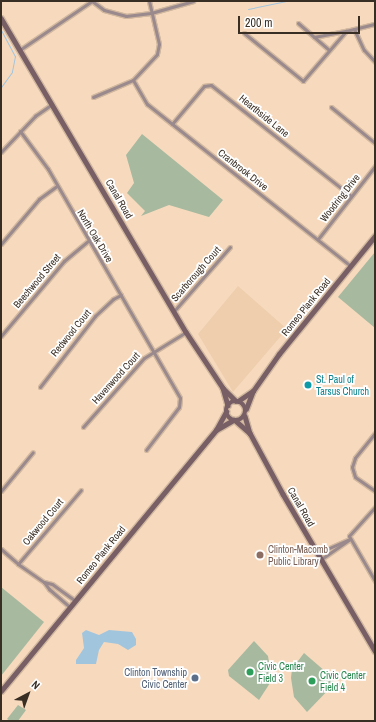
<!DOCTYPE html>
<html>
<head>
<meta charset="utf-8">
<style>
	body { margin:0 }
	#map { position:relative; width:376px; height:722px; overflow:hidden; background:#f7dabe; font-family:"Archivo Narrow",sans-serif }
	div>[style] { position:absolute }
	.built>* { inset:0; background:#eeceac }
	.green>* { inset:0; background:#a7b99f }
	.water>* { inset:0; background:#a2c5de }
	.stream>* { height:1px; margin:-0.5px; padding:0 0.5px; transform-origin:0.5px; border-radius:0.5px; background:#a2c5de }
	.roads { filter:drop-shadow(1px 0 #d1b89f) drop-shadow(-1px 0 #d1b89f) drop-shadow(0 1px #d1b89f) drop-shadow(0 -1px #d1b89f) }
	.street>* { height:3px; margin:-1.5px; padding:0 1.5px; transform-origin:1.5px; border-radius:1.5px; background:#9a898d }
	.secondary>* { height:4.5px; margin:-2.25px; padding:0 2.25px; transform-origin:2.25px; border-radius:2.25px; background:#785f66 }
	.secondary>.ring { margin:-2.25px; padding:0; box-sizing:content-box; background:none; border:4.5px solid #785f66; border-radius:50% }
	.dots>* { width:11px; height:11px; translate:-50% -50%; box-sizing:border-box; border:2px solid #fff; border-radius:50% }
	span { translate:-50% -50%; white-space:nowrap; text-align:center; line-height:1.15; -webkit-text-stroke:3.5px #fff; paint-order:stroke }
	.street-label { font-size:10px; color:#392e23 }
	.culture-label { font-size:10px; color:#0d838f }
	.left { translate:0 -50%; text-align:left }
	.education-label { font-size:10px; color:#785e54 }
	.leisure-label { font-size:10px; color:#27864d }
	.service-label { font-size:10px; color:#4e5e75 }
	.right { translate:-100% -50%; text-align:right }
	.frame { position:absolute; inset:0; border:2px solid #392e23; pointer-events:none }
	.north { position:absolute; left:8px; top:674px; width:40px; height:40px; -webkit-text-stroke:3px #fff; paint-order:stroke; rotate:41deg; font-size:11px; font-weight:700; line-height:16px; text-align:center; color:#392e23 }
	.north::after { content:''; display:block; margin:auto; width:14px; height:18px; background:#392e23; clip-path:polygon(50% 0,100% 100%,50% 72%,0 100%) }
	.scale { position:absolute; left:238px; top:16px; width:122px; height:18px; box-sizing:border-box; border:2px solid #392e23; border-top:0; padding-left:5px; font-size:12px; line-height:14px; white-space:nowrap; color:#392e23; -webkit-text-stroke:3px #fff; paint-order:stroke }
</style>
</head>
<body>
<div id="map">
	<div class="built">
		<div style="clip-path:polygon(238px 286px,287px 329px,233px 392px,198px 334px)"></div>
	</div>
	<div class="green">
		<div style="clip-path:polygon(142px 134px,223px 200px,209px 217px,169px 205px,141px 216px,145px 211px,127px 193px,134px 183px,126px 155px)"></div>
		<div style="clip-path:polygon(375px 252px,375px 328px,338px 297px)"></div>
		<div style="clip-path:polygon(1px 587px,44px 622px,1px 676px)"></div>
		<div style="clip-path:polygon(254px 641px,268px 656px,271px 675px,270px 683px,259px 700px,229px 676px,228px 670px)"></div>
		<div style="clip-path:polygon(304px 653px,333px 678px,334px 684px,307px 712px,294px 697px,291px 678px,292px 669px)"></div>
		<div style="clip-path:polygon(18px 705px,26px 710px,18px 721px,10px 721px,7px 719px)"></div>
	</div>
	<div class="water">
		<div style="clip-path:polygon(109px 630px,132px 632px,136px 639px,136px 645px,128px 650px,118px 644px,104px 642px,99px 650px,96px 664px,76px 664px,76px 660px,84px 648px,82px 633px,86px 630px,99px 635px)"></div>
	</div>
	<div class="stream">
		<div style="left:248px;top:9px;width:39px;rotate:-12deg"></div>
		<div style="left:1px;top:30px;width:30px;rotate:62deg"></div>
		<div style="left:15px;top:56px;width:16px;rotate:101deg"></div>
		<div style="left:12px;top:72px;width:19px;rotate:126deg"></div>
	</div>
	<div class="roads">
		<div class="street">
			<div style="left:92px;top:1px;width:15px;rotate:37deg"></div>
			<div style="left:104px;top:10px;width:23px;rotate:15deg"></div>
			<div style="left:126px;top:16px;width:25px;rotate:-7deg"></div>
			<div style="left:151px;top:13px;width:44px;rotate:-15.9deg"></div>
			<div style="left:298px;top:23px;width:41px;rotate:41.1deg"></div>
			<div style="left:354px;top:29px;width:23px;rotate:65deg"></div>
			<div style="left:364px;top:50px;width:16px;rotate:47deg"></div>
			<div style="left:244px;top:33px;width:76px;rotate:39.1deg"></div>
			<div style="left:303px;top:81px;width:66px;rotate:-49.3deg"></div>
			<div style="left:346px;top:31px;width:30px;rotate:-14deg"></div>
			<div style="left:314px;top:37px;width:33px;rotate:-11deg"></div>
			<div style="left:21px;top:49px;width:86px;rotate:-34.1deg"></div>
			<div style="left:133px;top:80px;width:28px;rotate:60deg"></div>
			<div style="left:147px;top:104px;width:260px;rotate:38.5deg"></div>
			<div style="left:93px;top:97px;width:43px;rotate:-23deg"></div>
			<div style="left:133px;top:80px;width:35px;rotate:-47deg"></div>
			<div style="left:157px;top:54px;width:10px;rotate:-79deg"></div>
			<div style="left:159px;top:44px;width:44px;rotate:-103.1deg"></div>
			<div style="left:331px;top:107px;width:57px;rotate:39.3deg"></div>
			<div style="left:172px;top:124px;width:50px;rotate:-49.9deg"></div>
			<div style="left:204px;top:86px;width:7px;rotate:-8deg"></div>
			<div style="left:211px;top:85px;width:179px;rotate:38.4deg"></div>
			<div style="left:20px;top:131px;width:47px;rotate:53.6deg"></div>
			<div style="left:48px;top:169px;width:264px;rotate:60deg"></div>
			<div style="left:180px;top:398px;width:9px;rotate:96deg"></div>
			<div style="left:179px;top:407px;width:54px;rotate:127.5deg"></div>
			<div style="left:1px;top:152px;width:50px;rotate:-46.6deg"></div>
			<div style="left:35px;top:116px;width:21px;rotate:-35deg"></div>
			<div style="left:318px;top:239px;width:93px;rotate:-52deg"></div>
			<div style="left:1px;top:244px;width:59px;rotate:-49.8deg"></div>
			<div style="left:39px;top:199px;width:22px;rotate:-36deg"></div>
			<div style="left:174px;top:311px;width:85px;rotate:-48.8deg"></div>
			<div style="left:1px;top:336px;width:98px;rotate:-50deg"></div>
			<div style="left:64px;top:261px;width:33px;rotate:-40deg"></div>
			<div style="left:40px;top:387px;width:90px;rotate:-52.2deg"></div>
			<div style="left:95px;top:316px;width:25px;rotate:-43deg"></div>
			<div style="left:113px;top:299px;width:9px;rotate:-27deg"></div>
			<div style="left:83px;top:427px;width:92px;rotate:-48.5deg"></div>
			<div style="left:144px;top:358px;width:49px;rotate:-31.8deg"></div>
			<div style="left:375px;top:433px;width:32px;rotate:129deg"></div>
			<div style="left:355px;top:458px;width:9px;rotate:108deg"></div>
			<div style="left:352px;top:467px;width:10px;rotate:73deg"></div>
			<div style="left:355px;top:477px;width:24px;rotate:35deg"></div>
			<div style="left:1px;top:491px;width:50px;rotate:-50.6deg"></div>
			<div style="left:375px;top:507px;width:39px;rotate:132deg"></div>
			<div style="left:349px;top:536px;width:52px;rotate:60deg"></div>
			<div style="left:1px;top:549px;width:23px;rotate:41deg"></div>
			<div style="left:18px;top:564px;width:32px;rotate:35deg"></div>
			<div style="left:44px;top:582px;width:8px;rotate:14deg"></div>
			<div style="left:52px;top:584px;width:29px;rotate:36deg"></div>
			<div style="left:318px;top:553px;width:35px;rotate:-24deg"></div>
			<div style="left:350px;top:539px;width:35px;rotate:145deg"></div>
			<div style="left:18px;top:564px;width:97px;rotate:-49.6deg"></div>
			<div style="left:44px;top:582px;width:9px;rotate:54deg"></div>
			<div style="left:49px;top:589px;width:28px;rotate:41deg"></div>
		</div>
		<div class="secondary">
			<div style="left:1px;top:18px;width:364px;rotate:59.5deg"></div>
			<div style="left:186px;top:332px;width:67px;rotate:56.5deg"></div>
			<div style="left:223px;top:388px;width:18px;rotate:45deg"></div>
			<div style="left:223px;top:388px;width:18px;rotate:74deg"></div>
			<div class="ring" style="left:226px;top:401px;width:15.5px;height:15.5px"></div>
			<div style="left:238px;top:401px;width:18px;rotate:-34deg"></div>
			<div style="left:246px;top:409px;width:19px;rotate:-69deg"></div>
			<div style="left:253px;top:391px;width:45px;rotate:-54.9deg"></div>
			<div style="left:279px;top:354px;width:152px;rotate:-50.9deg"></div>
			<div style="left:245px;top:416px;width:18px;rotate:74deg"></div>
			<div style="left:250px;top:433px;width:69px;rotate:61.6deg"></div>
			<div style="left:283px;top:494px;width:182px;rotate:59.6deg"></div>
			<div style="left:236px;top:421px;width:18px;rotate:41deg"></div>
			<div style="left:216px;top:430px;width:20px;rotate:-30deg"></div>
			<div style="left:1px;top:691px;width:338px;rotate:-50.5deg"></div>
			<div style="left:216px;top:430px;width:21px;rotate:-61deg"></div>
		</div>
	</div>
	<div class="dots">
		<div style="left:308px;top:385px;background:#0f9aa8"></div>
		<div style="left:260px;top:555px;background:#8d6e63"></div>
		<div style="left:250px;top:672px;background:#2e9e5b"></div>
		<div style="left:195px;top:678px;background:#5c6f8a"></div>
		<div style="left:312px;top:681px;background:#2e9e5b"></div>
	</div>
	<div class="street-label">
		<span style="left:264px;top:116px;rotate:39deg">Hearthside Lane</span>
		<span style="left:243px;top:170px;rotate:38deg">Cranbrook Drive</span>
		<span style="left:340px;top:198px;rotate:-52deg">Woodring Drive</span>
		<span style="left:119px;top:199px;rotate:60deg">Canal Road</span>
		<span style="left:95px;top:236px;rotate:59deg">North Oak Drive</span>
		<span style="left:196px;top:274px;rotate:-49deg">Scarborough Court</span>
		<span style="left:37px;top:281px;rotate:-50deg">Beechwood Street</span>
		<span style="left:306px;top:307px;rotate:-51deg">Romeo Plank Road</span>
		<span style="left:71px;top:333px;rotate:-51deg">Redwood Court</span>
		<span style="left:116px;top:378px;rotate:-48deg">Havenwood Court</span>
		<span style="left:301px;top:507px;rotate:60deg">Canal Road</span>
		<span style="left:43px;top:522px;rotate:-50deg">Oakwood Court</span>
		<span style="left:101px;top:555px;rotate:-51deg">Romeo Plank Road</span>
	</div>
	<div class="culture-label">
		<span class="left" style="left:316px;top:385px">St. Paul of<br>Tarsus Church</span>
	</div>
	<div class="education-label">
		<span class="left" style="left:268px;top:555px">Clinton-Macomb<br>Public Library</span>
	</div>
	<div class="leisure-label">
		<span class="left" style="left:258px;top:672px">Civic Center<br>Field 3</span>
		<span class="left" style="left:320px;top:681px">Civic Center<br>Field 4</span>
	</div>
	<div class="service-label">
		<span class="right" style="left:187px;top:678px">Clinton Township<br>Civic Center</span>
	</div>
	<div class="frame"></div>
	<div class="north">N</div>
	<div class="scale">200 m</div>
</div>
</body>
</html>
